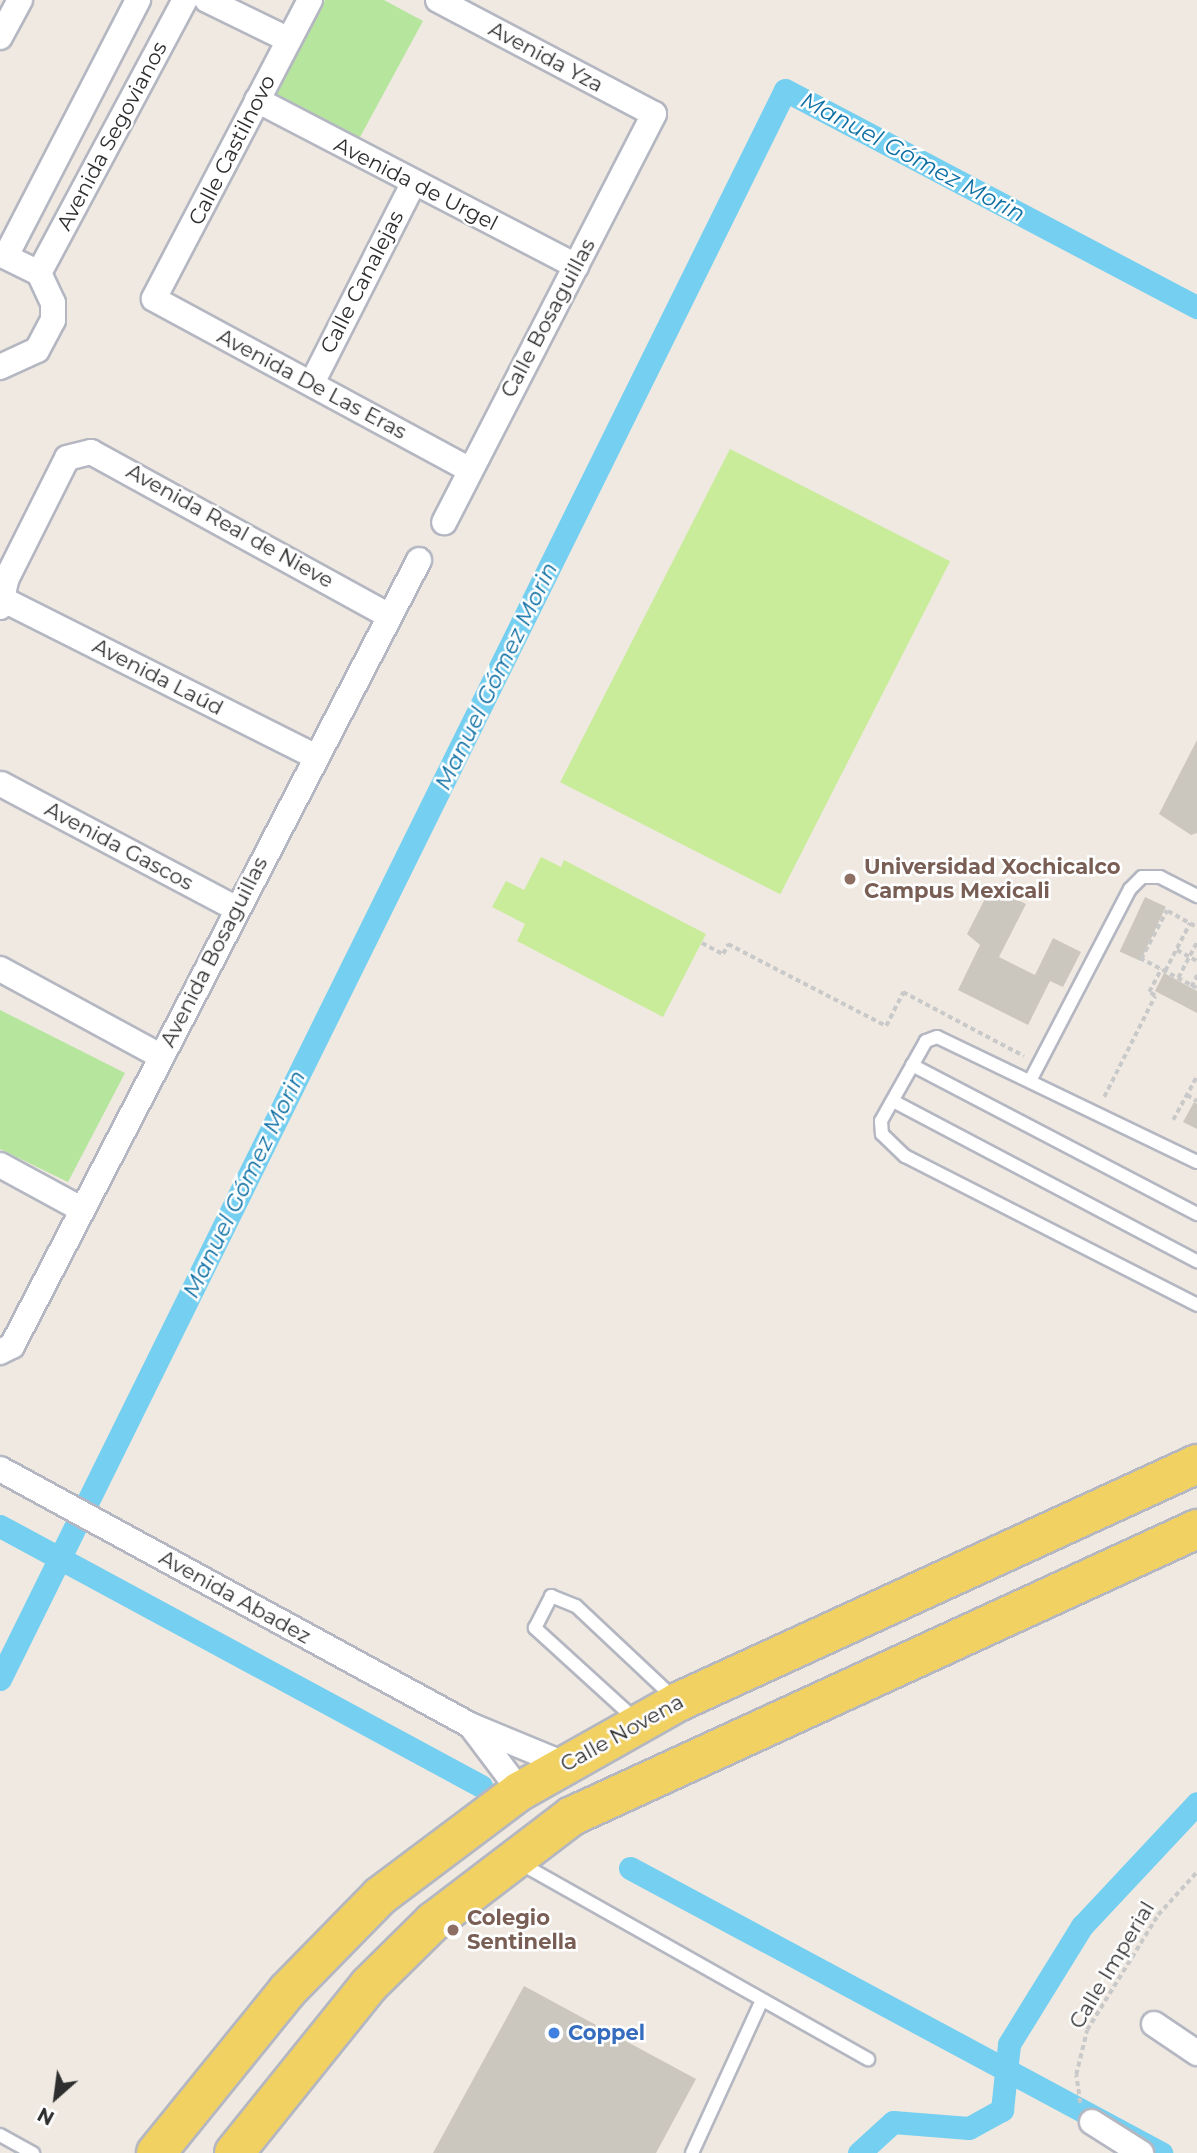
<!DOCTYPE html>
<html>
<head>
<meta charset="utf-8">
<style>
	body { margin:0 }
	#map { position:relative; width:1197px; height:2153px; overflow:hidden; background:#efe9e1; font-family:Montserrat,sans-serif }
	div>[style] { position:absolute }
	.green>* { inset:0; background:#b6e59e }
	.pitch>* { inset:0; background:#c9ec9a; transform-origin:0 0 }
	.canal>* { height:23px; margin:-11.5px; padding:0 11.5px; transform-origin:11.5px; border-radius:11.5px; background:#75cff0 }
	.building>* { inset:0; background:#cbc7bf; transform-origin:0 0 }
	.path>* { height:3.5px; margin-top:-1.75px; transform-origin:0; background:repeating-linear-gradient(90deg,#c9c9c9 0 5px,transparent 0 8.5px) }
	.roads { filter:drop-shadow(2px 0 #b4b7c1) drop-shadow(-2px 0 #b4b7c1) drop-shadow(0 2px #b4b7c1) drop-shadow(0 -2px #b4b7c1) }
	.lane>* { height:12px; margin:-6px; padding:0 6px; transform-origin:6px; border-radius:6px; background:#fff }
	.street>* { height:24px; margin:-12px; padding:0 12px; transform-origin:12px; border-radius:12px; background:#fff }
	.primary>* { height:38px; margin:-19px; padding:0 19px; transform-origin:19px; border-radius:19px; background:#f2d163 }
	.dots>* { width:19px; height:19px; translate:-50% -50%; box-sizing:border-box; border:4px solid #fff; border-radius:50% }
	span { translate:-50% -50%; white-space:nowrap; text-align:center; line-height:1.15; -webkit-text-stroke:5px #fff; paint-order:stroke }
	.street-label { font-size:21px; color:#2e2e2e }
	.education-label { font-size:21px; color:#785e54; font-weight:700 }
	.left { translate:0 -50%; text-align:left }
	.shop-label { font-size:21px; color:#366cbe; font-weight:700 }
	.water-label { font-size:23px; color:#0d6fa3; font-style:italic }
	.north { position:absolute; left:21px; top:2062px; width:70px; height:70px; -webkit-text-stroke:5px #fff; paint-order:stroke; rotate:208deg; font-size:19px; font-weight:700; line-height:28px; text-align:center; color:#2e2e2e }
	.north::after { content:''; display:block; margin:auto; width:24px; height:32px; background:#2e2e2e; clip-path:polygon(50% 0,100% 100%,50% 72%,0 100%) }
</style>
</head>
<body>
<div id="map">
	<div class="green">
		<div style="clip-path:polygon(325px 0,384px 0,423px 21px,359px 139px,275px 96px)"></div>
		<div style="clip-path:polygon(0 1010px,125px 1073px,68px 1182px,0 1149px)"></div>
	</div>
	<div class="pitch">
		<div style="left:730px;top:449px;width:247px;height:374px;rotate:27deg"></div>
		<div style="clip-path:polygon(541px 857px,561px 867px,564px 860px,706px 934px,663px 1017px,517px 941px,525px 924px,492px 907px,506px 881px,524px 890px)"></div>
	</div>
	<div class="canal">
		<div style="left:0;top:1526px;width:547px;rotate:28.39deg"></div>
		<div style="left:0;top:1679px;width:1772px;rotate:-63.71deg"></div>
		<div style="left:785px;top:90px;width:466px;rotate:27.8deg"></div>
		<div style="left:630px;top:1868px;width:603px;rotate:28.22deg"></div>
		<div style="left:859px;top:2153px;width:46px;rotate:-42.4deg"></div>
		<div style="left:893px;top:2122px;width:76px;rotate:4.5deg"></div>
		<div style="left:969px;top:2128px;width:38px;rotate:-29deg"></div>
		<div style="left:1002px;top:2110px;width:66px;rotate:-83.9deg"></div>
		<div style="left:1009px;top:2044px;width:139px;rotate:-58.3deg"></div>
		<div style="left:1082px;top:1926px;width:168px;rotate:-46.9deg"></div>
	</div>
	<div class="building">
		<div style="clip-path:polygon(1197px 740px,1197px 833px,1191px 835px,1159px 814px)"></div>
		<div style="clip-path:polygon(991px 887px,1026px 904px,999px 957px,1035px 975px,1053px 938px,1081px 952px,1063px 987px,1050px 981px,1028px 1025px,958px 990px,980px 945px,967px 934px)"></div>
		<div style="left:1145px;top:897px;width:23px;height:60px;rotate:25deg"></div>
		<div style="clip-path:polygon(1164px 973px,1197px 991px,1197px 1013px,1155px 991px)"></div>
		<div style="clip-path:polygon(1194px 1102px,1197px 1104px,1197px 1129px,1183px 1122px)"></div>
		<div style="clip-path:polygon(524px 1986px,696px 2079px,656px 2153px,433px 2153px)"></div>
	</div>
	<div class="path">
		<div style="left:1168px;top:911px;width:33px;rotate:29deg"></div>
		<div style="left:702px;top:943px;width:24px;rotate:28deg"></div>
		<div style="left:723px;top:954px;width:11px;rotate:-63deg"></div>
		<div style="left:728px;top:944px;width:178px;rotate:27.4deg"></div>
		<div style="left:886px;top:1026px;width:38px;rotate:-63deg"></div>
		<div style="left:903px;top:992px;width:137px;rotate:27.9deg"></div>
		<div style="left:1177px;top:950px;width:23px;rotate:29deg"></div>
		<div style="left:1140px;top:958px;width:64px;rotate:27.8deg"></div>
		<div style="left:1141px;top:959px;width:55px;rotate:-62deg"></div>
		<div style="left:1165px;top:971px;width:54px;rotate:-62.5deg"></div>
		<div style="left:1178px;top:978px;width:41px;rotate:-62.2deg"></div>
		<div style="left:1191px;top:987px;width:13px;rotate:-63deg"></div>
		<div style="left:1187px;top:1095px;width:12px;rotate:31deg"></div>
		<div style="left:1104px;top:1097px;width:113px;rotate:-63.2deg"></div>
		<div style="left:1155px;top:996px;width:7px;rotate:-146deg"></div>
		<div style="left:1149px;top:992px;width:26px;rotate:-62deg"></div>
		<div style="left:1173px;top:1120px;width:50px;rotate:-61.4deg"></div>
		<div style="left:1080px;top:2103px;width:28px;rotate:-98deg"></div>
		<div style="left:1076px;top:2075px;width:46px;rotate:-76.3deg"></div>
		<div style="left:1087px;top:2030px;width:135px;rotate:-58.3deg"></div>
		<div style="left:1158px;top:1915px;width:58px;rotate:-47.8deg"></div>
	</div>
	<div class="roads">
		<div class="lane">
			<div style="left:912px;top:1065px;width:322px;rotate:27.6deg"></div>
			<div style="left:1031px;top:1079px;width:214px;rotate:-62.5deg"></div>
			<div style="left:1130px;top:889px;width:17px;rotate:-45deg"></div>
			<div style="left:1142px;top:877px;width:18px"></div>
			<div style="left:1160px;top:877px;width:42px;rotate:27.2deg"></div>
			<div style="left:893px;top:1101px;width:344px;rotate:27.8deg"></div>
			<div style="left:1197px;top:1162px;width:288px;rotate:-154.3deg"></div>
			<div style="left:937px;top:1037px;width:12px;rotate:160deg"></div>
			<div style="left:926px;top:1041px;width:92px;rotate:119.4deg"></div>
			<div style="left:881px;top:1121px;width:13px;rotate:86deg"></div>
			<div style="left:882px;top:1134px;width:32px;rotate:44deg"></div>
			<div style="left:905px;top:1156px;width:328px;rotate:27deg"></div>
			<div style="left:636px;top:1720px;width:137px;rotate:-137.7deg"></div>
			<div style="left:535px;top:1628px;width:36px;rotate:-63deg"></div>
			<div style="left:551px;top:1596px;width:27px;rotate:22deg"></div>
			<div style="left:576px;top:1606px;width:136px;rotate:43.2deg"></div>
			<div style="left:518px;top:1862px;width:402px;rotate:29.4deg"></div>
			<div style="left:0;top:2135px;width:38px;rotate:29deg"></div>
			<div style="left:692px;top:2153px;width:168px;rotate:-65.4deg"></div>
		</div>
		<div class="street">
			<div style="left:207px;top:0;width:91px;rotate:26deg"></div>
			<div style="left:310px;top:0;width:337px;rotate:117.6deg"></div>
			<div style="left:154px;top:299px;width:359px;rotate:28.4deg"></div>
			<div style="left:438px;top:0;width:244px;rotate:27.8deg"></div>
			<div style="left:654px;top:114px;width:459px;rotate:117.2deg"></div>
			<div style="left:0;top:37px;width:42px;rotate:-61.6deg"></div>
			<div style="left:257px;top:100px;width:360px;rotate:27.5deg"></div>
			<div style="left:0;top:254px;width:43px;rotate:26deg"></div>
			<div style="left:39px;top:273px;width:33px;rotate:65deg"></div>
			<div style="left:53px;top:303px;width:17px;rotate:90deg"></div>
			<div style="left:53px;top:320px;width:34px;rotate:118deg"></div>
			<div style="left:37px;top:350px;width:41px;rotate:155.3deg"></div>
			<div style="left:7px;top:254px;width:286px;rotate:-62.7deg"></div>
			<div style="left:39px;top:273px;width:310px;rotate:-61.9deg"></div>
			<div style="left:312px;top:383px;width:225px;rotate:-63.1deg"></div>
			<div style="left:2px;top:599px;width:349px;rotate:26.7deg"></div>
			<div style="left:0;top:607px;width:28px;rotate:-77deg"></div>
			<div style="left:6px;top:580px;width:136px;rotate:-63.4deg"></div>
			<div style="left:67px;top:458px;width:25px;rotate:-14deg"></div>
			<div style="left:91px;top:452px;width:340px;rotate:28.8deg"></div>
			<div style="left:1px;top:784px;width:267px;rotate:27.9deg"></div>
			<div style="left:0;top:969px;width:182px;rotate:28.5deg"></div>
			<div style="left:0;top:1165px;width:92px;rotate:28.5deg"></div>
			<div style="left:0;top:1352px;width:13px;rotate:-27deg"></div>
			<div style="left:12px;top:1346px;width:885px;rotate:-62.62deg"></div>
			<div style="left:0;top:1469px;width:535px;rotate:28.58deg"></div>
			<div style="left:470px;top:1725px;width:102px;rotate:22.5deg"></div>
			<div style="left:471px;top:1726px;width:81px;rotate:53deg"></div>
			<div style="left:1154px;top:2024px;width:52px;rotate:34deg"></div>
			<div style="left:1092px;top:2122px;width:58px;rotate:32.3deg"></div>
		</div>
		<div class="primary">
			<div style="left:156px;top:2153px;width:208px;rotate:-51deg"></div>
			<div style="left:287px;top:1991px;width:133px;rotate:-45.6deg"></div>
			<div style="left:380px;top:1896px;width:175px;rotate:-36.9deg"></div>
			<div style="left:520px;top:1791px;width:181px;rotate:-29.4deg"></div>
			<div style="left:678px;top:1702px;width:571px;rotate:-24.63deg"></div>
			<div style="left:234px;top:2153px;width:216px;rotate:-51.2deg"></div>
			<div style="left:369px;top:1985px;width:91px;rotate:-44.6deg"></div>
			<div style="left:434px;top:1921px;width:173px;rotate:-37.3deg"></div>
			<div style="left:572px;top:1816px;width:688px;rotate:-24.66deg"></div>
		</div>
	</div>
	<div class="dots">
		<div style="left:850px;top:879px;background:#8d6e63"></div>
		<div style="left:453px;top:1930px;background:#8d6e63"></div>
		<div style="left:554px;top:2033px;background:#3f7fe0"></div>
	</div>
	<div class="street-label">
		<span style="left:546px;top:57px;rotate:28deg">Avenida Yza</span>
		<span style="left:112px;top:136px;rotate:-62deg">Avenida Segovianos</span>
		<span style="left:232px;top:150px;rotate:-63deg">Calle Castilnovo</span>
		<span style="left:416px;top:184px;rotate:27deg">Avenida de Urgel</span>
		<span style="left:362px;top:282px;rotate:-63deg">Calle Canalejas</span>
		<span style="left:548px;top:318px;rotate:-62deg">Calle Bosaguillas</span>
		<span style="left:312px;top:384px;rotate:28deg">Avenida De Las Eras</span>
		<span style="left:230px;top:526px;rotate:29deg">Avenida Real de Nieve</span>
		<span style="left:158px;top:677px;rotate:27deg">Avenida Laúd</span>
		<span style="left:119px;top:846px;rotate:28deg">Avenida Gascos</span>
		<span style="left:214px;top:952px;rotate:-63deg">Avenida Bosaguillas</span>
		<span style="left:235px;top:1597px;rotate:29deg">Avenida Abadez</span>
		<span style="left:622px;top:1733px;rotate:-29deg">Calle Novena</span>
		<span style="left:1112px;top:1965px;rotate:-59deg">Calle Imperial</span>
	</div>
	<div class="education-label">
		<span class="left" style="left:864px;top:879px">Universidad Xochicalco<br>Campus Mexicali</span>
		<span class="left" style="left:467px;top:1930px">Colegio<br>Sentinella</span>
	</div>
	<div class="shop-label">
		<span class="left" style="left:568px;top:2033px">Coppel</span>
	</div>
	<div class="water-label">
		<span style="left:913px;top:157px;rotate:28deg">Manuel Gómez Morin</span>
		<span style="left:496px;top:676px;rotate:-64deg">Manuel Gómez Morin</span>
		<span style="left:244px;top:1184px;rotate:-64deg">Manuel Gómez Morin</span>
	</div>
	<div class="north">N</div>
</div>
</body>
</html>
